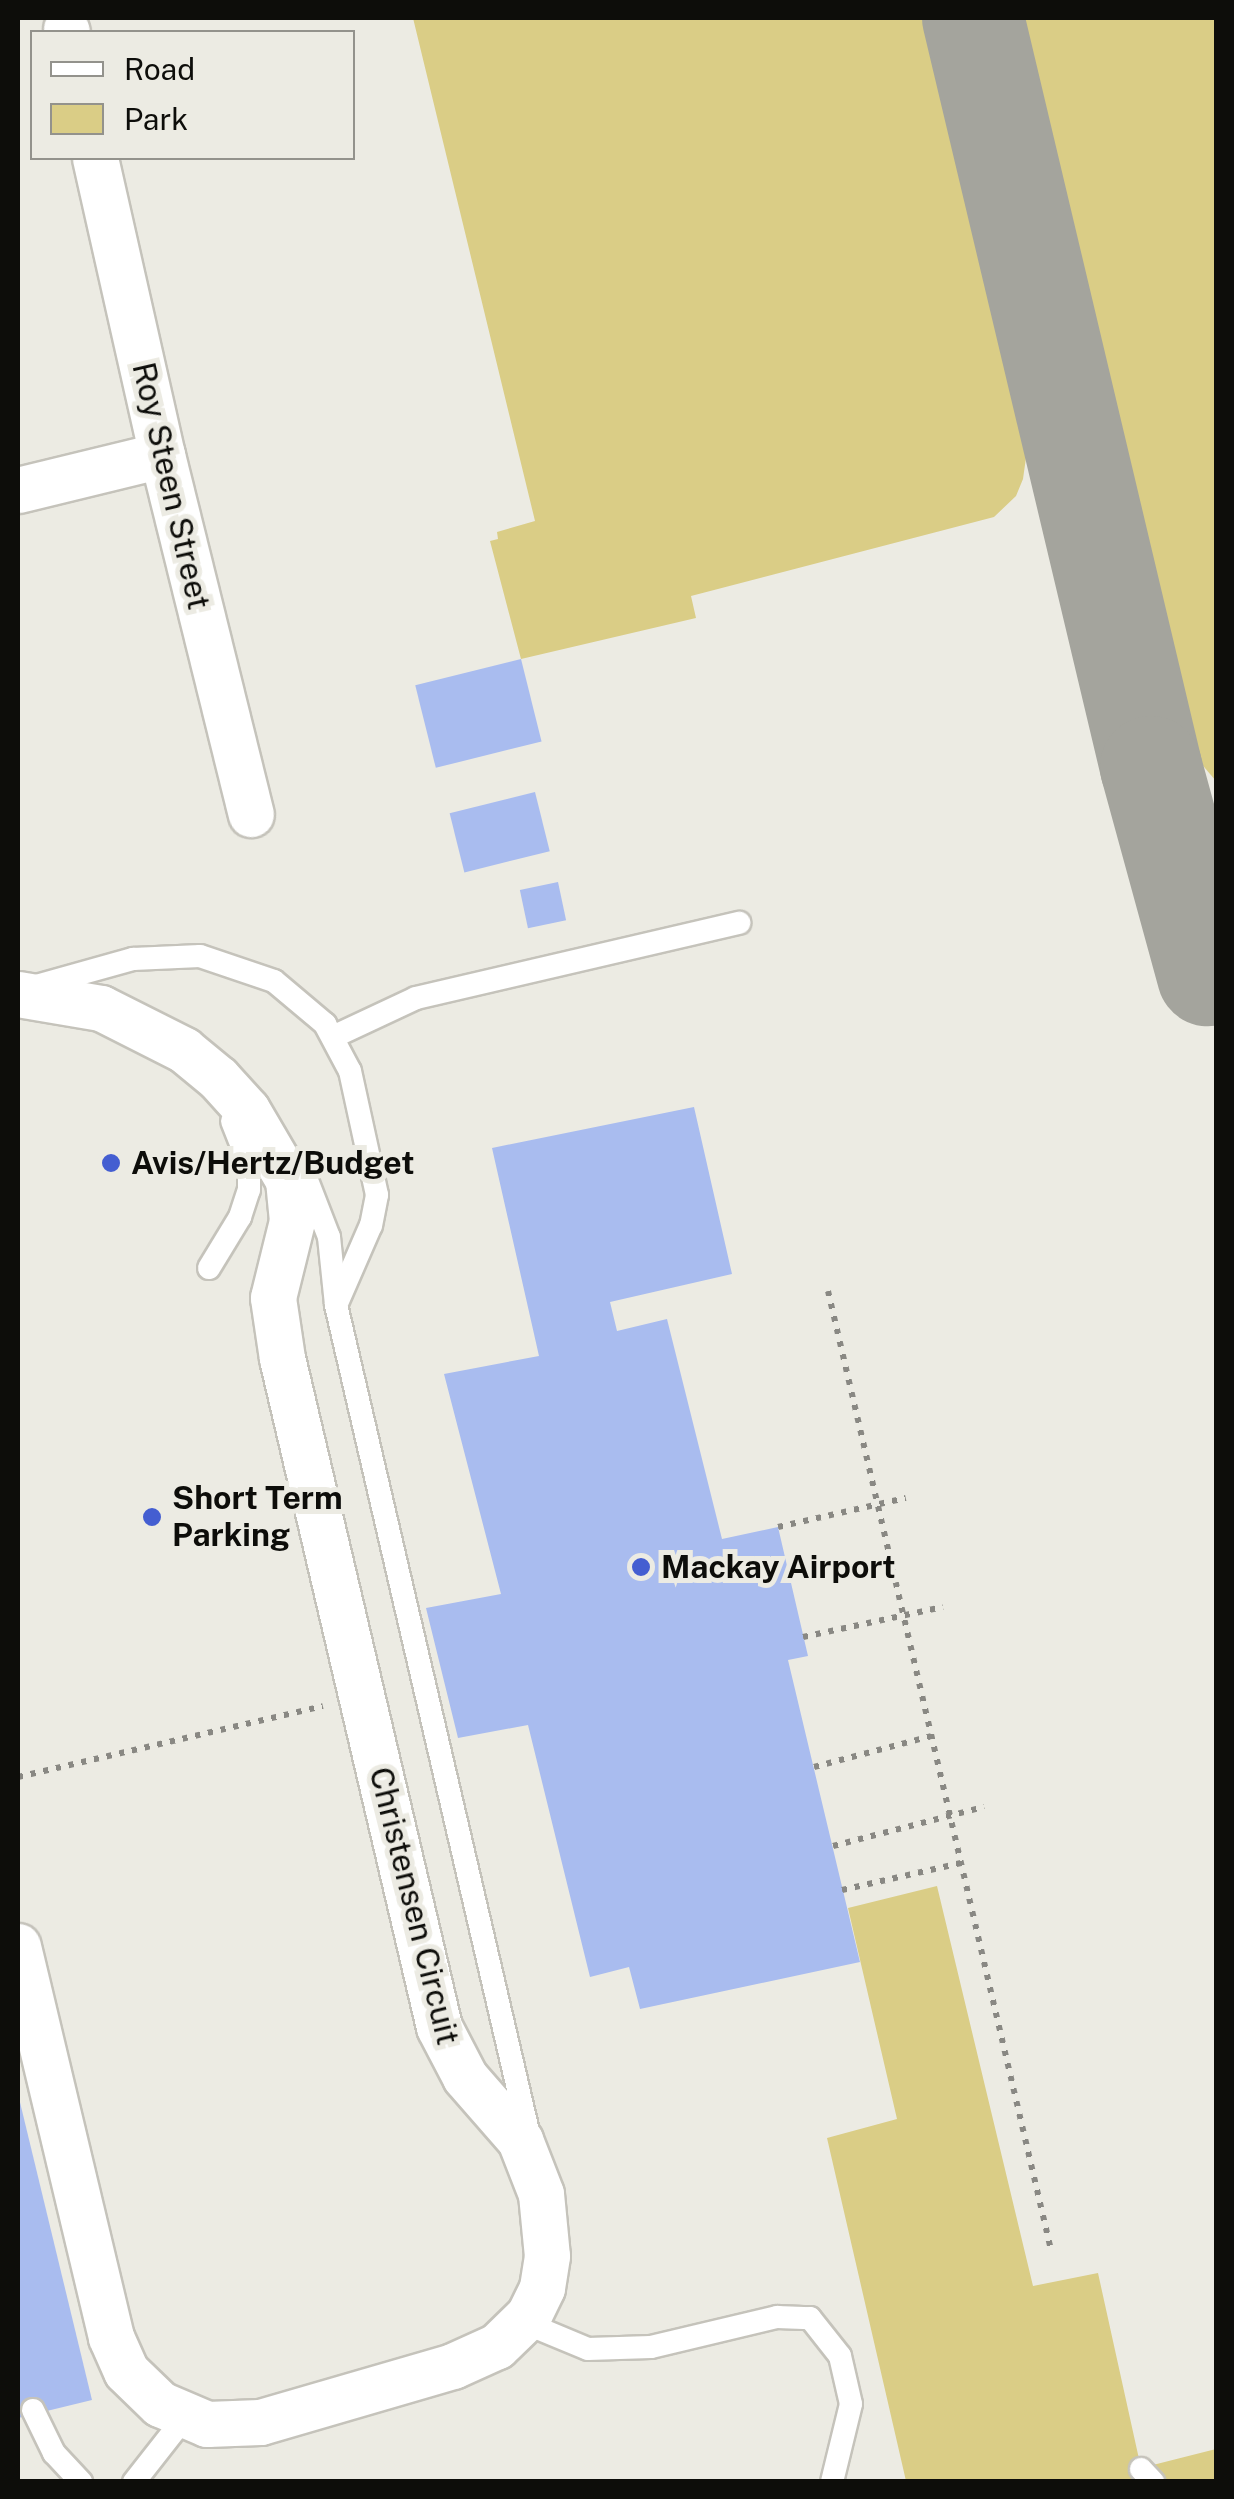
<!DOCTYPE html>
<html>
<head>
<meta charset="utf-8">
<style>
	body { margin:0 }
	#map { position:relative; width:1234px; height:2499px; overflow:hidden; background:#ecebe3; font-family:"Public Sans",sans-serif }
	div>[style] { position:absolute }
	.green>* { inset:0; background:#dacd86 }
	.taxiway>* { height:102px; margin:-51px; padding:0 51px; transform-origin:51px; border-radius:51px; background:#a4a49d }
	.building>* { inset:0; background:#a9bcef; transform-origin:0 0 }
	.path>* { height:6px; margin-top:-3px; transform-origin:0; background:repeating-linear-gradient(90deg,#898883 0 5px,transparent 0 13px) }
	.roads { filter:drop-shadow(2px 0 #c5c3bb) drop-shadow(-2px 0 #c5c3bb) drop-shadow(0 2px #c5c3bb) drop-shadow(0 -2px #c5c3bb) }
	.service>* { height:22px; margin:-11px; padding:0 11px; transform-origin:11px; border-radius:11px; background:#fff }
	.minor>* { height:45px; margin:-22.5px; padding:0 22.5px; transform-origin:22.5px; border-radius:22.5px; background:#fff }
	.dots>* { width:28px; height:28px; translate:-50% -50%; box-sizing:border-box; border:5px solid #ecebe3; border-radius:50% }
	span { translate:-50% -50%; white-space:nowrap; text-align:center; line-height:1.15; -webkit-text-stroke:10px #ecebe3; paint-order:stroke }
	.street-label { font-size:32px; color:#0d0d0a }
	.poi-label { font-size:32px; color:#0d0d0a; font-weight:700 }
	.left { translate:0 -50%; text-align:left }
	.frame { position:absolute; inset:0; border:20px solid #0d0d0a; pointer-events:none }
	.legend { position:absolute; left:30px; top:30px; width:325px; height:130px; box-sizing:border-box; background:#ecebe3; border:2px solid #93928c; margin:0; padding:12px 18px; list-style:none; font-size:30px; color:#0d0d0a }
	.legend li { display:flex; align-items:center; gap:20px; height:50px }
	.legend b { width:50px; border:2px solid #93928c }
</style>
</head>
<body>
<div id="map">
	<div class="green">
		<div style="clip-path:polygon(413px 18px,944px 18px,1034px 401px,1023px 479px,1016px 496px,994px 517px,691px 596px,696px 618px,521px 659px,490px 541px,498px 539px,497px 532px,535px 521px)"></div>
		<div style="clip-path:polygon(1005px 18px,1216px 18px,1216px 781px,1187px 747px,1157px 660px)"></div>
		<div style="clip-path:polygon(937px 1886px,1033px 2286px,1098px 2273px,1141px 2468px,1216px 2449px,1216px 2481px,906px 2481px,827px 2138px,897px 2119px,848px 1908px)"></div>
	</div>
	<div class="taxiway">
		<div style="left:973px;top:18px;width:770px;rotate:76.63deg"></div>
		<div style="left:1151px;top:767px;width:216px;rotate:74.7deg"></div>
	</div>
	<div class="building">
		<div style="left:521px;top:659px;width:85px;height:109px;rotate:76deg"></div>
		<div style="left:535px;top:792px;width:61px;height:88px;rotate:76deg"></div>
		<div style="left:558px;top:882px;width:39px;height:39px;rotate:78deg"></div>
		<div style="clip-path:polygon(694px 1107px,732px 1274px,610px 1302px,617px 1331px,667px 1319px,722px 1539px,778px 1527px,808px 1656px,788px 1660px,860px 1962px,640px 2009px,629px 1967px,590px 1977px,528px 1725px,458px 1738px,426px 1608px,501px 1594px,444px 1374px,539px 1356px,492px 1148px)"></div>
		<div style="clip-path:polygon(18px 2094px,92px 2400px,18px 2418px)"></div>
	</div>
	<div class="path">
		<div style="left:828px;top:1291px;width:985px;rotate:76.91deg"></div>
		<div style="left:778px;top:1527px;width:131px;rotate:-12.8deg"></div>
		<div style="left:803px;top:1637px;width:143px;rotate:-12.1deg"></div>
		<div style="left:814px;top:1767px;width:121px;rotate:-14.8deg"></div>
		<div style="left:18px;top:1777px;width:313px;rotate:-13.1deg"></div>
		<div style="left:833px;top:1846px;width:156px;rotate:-14.5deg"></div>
		<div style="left:842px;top:1890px;width:122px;rotate:-12.8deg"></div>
	</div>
	<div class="roads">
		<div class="service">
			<div style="left:36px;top:986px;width:101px;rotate:-15.6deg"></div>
			<div style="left:133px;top:959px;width:67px;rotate:-2.6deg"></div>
			<div style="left:200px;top:956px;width:78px;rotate:18.7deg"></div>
			<div style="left:274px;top:981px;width:67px;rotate:40.1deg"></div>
			<div style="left:325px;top:1024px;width:53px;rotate:62deg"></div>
			<div style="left:350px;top:1071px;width:127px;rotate:77.7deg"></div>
			<div style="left:377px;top:1195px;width:31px;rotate:101deg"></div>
			<div style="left:371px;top:1225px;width:83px;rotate:113.5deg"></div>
			<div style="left:335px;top:1036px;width:89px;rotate:-25.1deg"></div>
			<div style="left:416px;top:998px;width:332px;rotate:-13.1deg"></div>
			<div style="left:303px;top:1170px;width:72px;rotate:68.8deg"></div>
			<div style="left:329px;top:1237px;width:68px;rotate:84.1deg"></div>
			<div style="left:336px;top:1305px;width:857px;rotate:76.92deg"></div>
			<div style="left:209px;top:1268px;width:60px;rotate:-58.7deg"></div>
			<div style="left:240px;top:1217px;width:28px;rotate:-72deg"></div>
			<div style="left:249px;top:1190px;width:26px;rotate:-90deg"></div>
			<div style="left:249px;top:1164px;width:46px;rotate:-111.6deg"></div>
			<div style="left:523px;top:2322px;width:70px;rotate:22.6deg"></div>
			<div style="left:588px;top:2349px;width:63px;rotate:-1.8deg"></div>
			<div style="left:651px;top:2347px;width:130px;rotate:-13.4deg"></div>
			<div style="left:777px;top:2317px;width:33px;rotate:2deg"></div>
			<div style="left:810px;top:2318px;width:48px;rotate:51.7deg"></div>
			<div style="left:840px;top:2356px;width:49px;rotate:77.1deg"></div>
			<div style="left:851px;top:2404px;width:80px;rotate:103.7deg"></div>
			<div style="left:33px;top:2410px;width:48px;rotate:64deg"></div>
			<div style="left:54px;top:2453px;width:40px;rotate:47deg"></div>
			<div style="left:1141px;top:2469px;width:18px;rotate:47deg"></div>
			<div style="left:134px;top:2482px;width:83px;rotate:-51.9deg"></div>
		</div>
		<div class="minor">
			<div style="left:66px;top:29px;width:3px;rotate:72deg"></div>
			<div style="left:95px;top:158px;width:304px;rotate:77.3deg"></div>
			<div style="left:162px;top:455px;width:370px;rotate:76.1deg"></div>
			<div style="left:18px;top:490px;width:148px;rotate:-13.7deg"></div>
			<div style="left:18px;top:994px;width:84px;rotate:9.6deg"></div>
			<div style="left:101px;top:1008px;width:93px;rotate:26.8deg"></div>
			<div style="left:184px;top:1050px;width:44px;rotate:39.5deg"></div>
			<div style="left:218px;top:1078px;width:43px;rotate:47.8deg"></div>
			<div style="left:247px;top:1110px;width:81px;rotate:59.6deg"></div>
			<div style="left:288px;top:1180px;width:41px;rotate:84.4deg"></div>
			<div style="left:292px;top:1221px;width:79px;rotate:103.9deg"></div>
			<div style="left:273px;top:1298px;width:61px;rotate:81.5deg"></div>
			<div style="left:282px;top:1358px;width:687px;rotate:76.79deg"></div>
			<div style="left:439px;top:2027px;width:56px;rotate:62.5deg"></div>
			<div style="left:465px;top:2077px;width:84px;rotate:48.9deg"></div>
			<div style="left:520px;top:2140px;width:58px;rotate:68.7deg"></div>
			<div style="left:541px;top:2194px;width:62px;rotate:84.5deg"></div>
			<div style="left:547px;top:2256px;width:32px;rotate:99deg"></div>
			<div style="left:542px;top:2288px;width:30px;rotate:116deg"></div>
			<div style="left:529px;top:2315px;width:45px;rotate:135.9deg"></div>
			<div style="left:497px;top:2346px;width:48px;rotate:155.6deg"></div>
			<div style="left:453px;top:2366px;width:201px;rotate:163.8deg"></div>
			<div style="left:260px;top:2422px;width:53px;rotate:177.8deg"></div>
			<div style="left:207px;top:2424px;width:51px;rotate:-156.9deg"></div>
			<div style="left:160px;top:2404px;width:47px;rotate:-135.9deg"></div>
			<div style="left:126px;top:2371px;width:37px;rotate:-114deg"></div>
			<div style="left:111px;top:2337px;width:402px;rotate:-103.4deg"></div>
		</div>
	</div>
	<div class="dots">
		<div style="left:111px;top:1163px;background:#445ed1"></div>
		<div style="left:152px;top:1517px;background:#445ed1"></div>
		<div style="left:641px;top:1567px;background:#445ed1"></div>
	</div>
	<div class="street-label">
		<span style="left:171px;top:486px;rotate:77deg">Roy Steen Street</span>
		<span style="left:414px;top:1906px;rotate:76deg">Christensen Circuit</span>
	</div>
	<div class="poi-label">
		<span class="left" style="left:131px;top:1163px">Avis/Hertz/Budget</span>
		<span class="left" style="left:172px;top:1517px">Short Term<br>Parking</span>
		<span class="left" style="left:661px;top:1567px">Mackay Airport</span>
	</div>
	<div class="frame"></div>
	<ul class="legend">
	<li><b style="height:12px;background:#fff"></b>Road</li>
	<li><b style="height:28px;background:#dacd86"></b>Park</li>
	</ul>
</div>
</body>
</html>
